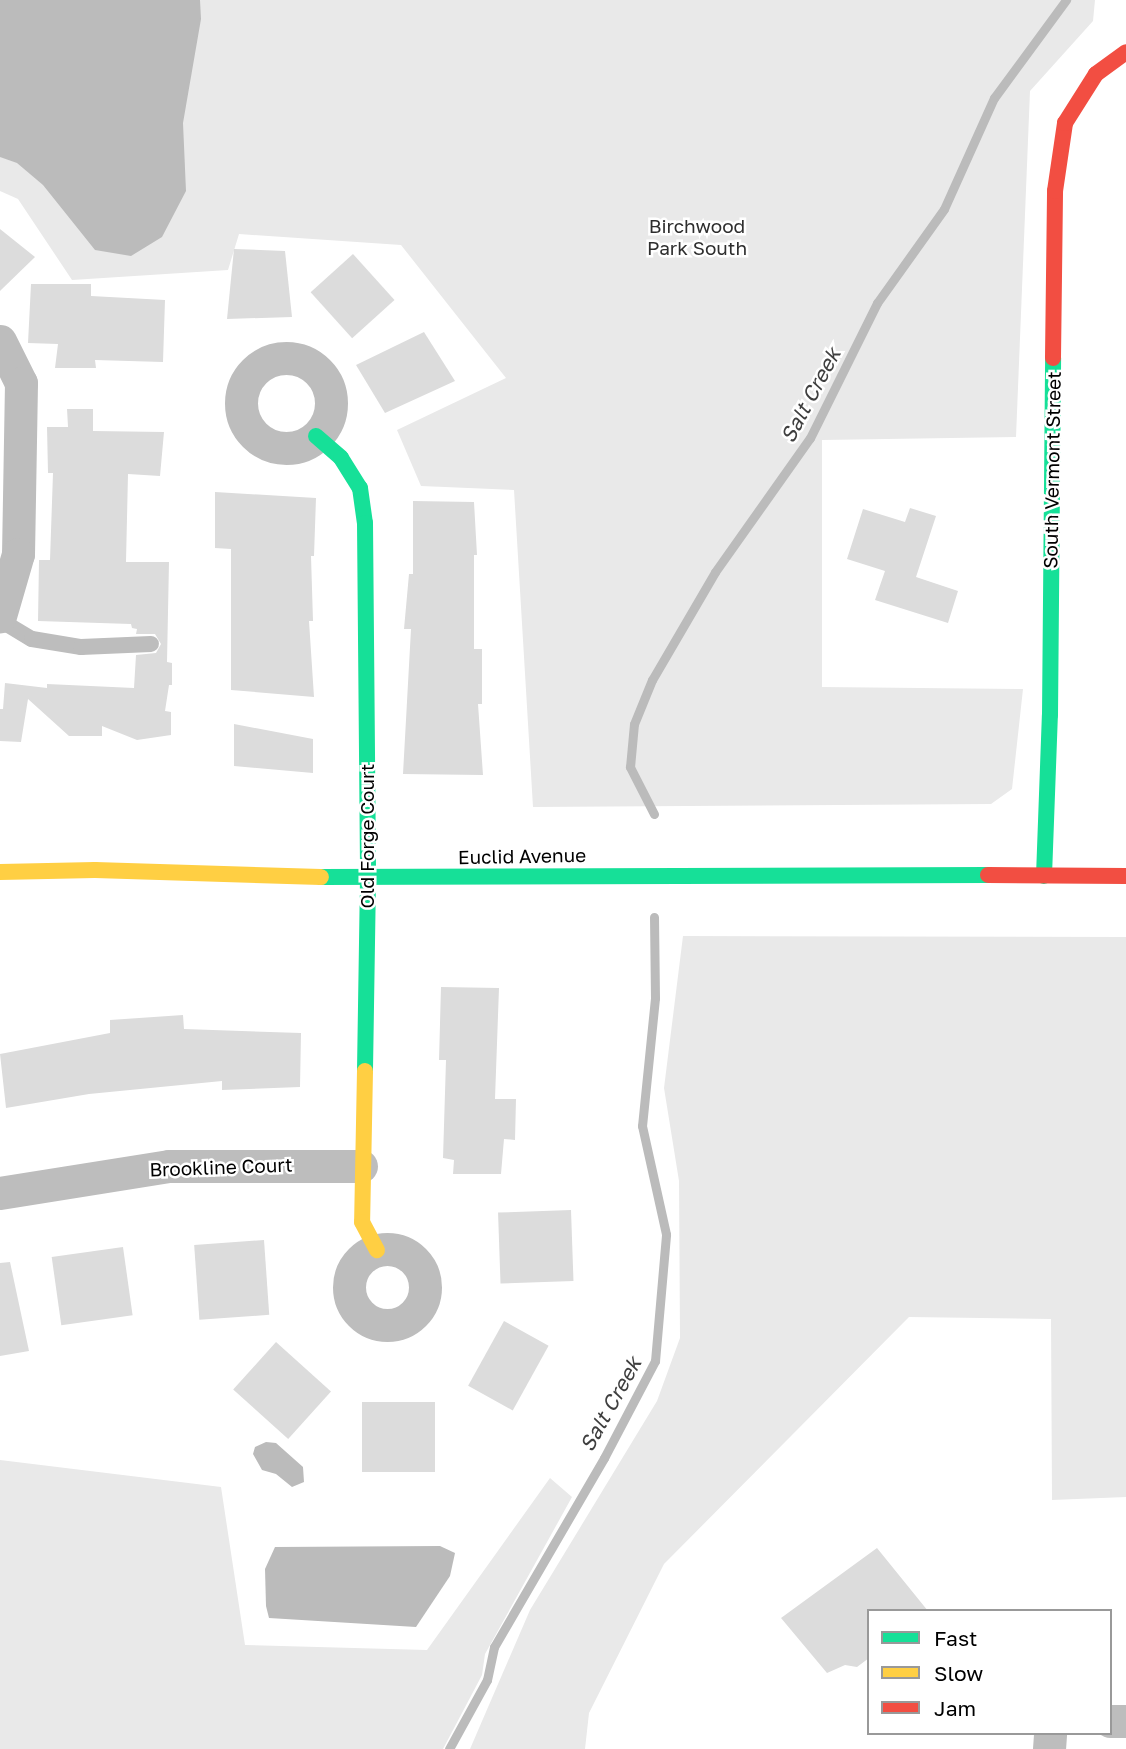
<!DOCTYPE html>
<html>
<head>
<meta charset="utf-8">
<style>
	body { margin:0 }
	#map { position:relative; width:1126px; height:1749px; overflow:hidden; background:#fff; font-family:"Golos Text",sans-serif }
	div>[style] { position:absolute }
	.green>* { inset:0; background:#e9e9e9 }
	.water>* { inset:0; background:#bbb }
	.stream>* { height:9px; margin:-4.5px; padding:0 4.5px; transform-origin:4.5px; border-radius:4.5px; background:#bbb }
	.building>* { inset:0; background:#dcdcdc; transform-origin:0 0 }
	.lane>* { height:16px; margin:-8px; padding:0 8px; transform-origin:8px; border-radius:8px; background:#bdbdbd }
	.street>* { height:33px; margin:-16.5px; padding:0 16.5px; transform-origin:16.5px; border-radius:16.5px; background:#bdbdbd }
	.street>.ring { margin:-16.5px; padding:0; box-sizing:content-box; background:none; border:33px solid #bdbdbd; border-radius:50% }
	.fast>* { height:16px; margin:-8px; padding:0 8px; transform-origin:8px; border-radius:8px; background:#16e098 }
	.slow>* { height:16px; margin:-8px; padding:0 8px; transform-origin:8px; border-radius:8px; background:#ffcf43 }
	.jam>* { height:16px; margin:-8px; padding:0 8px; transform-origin:8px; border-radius:8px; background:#f24e42 }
	span { translate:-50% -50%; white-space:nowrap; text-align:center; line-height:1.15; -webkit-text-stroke:5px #fff; paint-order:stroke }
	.park-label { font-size:19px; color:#2e2e2e }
	.street-label { font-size:19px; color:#000 }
	.water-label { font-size:21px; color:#3f3f3f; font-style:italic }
	.legend { position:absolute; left:867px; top:1609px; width:245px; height:126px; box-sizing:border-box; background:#fff; border:2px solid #999; margin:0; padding:9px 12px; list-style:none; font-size:21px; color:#000 }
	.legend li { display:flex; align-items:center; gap:14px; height:35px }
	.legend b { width:35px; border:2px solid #999 }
</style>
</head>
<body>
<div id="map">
	<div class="green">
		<div style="clip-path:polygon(0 0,1095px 0,1093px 21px,1030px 91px,1016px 437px,822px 440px,822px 687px,1023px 689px,1012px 789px,991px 804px,533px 807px,514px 490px,421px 486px,397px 430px,506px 378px,401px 245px,239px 234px,228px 270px,72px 280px,18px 199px,0 191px)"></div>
		<div style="clip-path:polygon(683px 936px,1126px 937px,1126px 1497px,1052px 1500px,1051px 1319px,909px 1317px,664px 1564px,589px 1713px,585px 1749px,470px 1749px,530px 1610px,657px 1401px,680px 1338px,679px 1181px,664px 1088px)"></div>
		<div style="clip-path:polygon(0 1460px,221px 1487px,245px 1645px,427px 1650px,550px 1478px,572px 1497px,485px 1654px,482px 1675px,443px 1749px,0 1749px)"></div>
	</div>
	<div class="water">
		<div style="clip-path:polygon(0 0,200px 0,201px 19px,183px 123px,186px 191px,162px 237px,131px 256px,95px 250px,43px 185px,17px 163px,0 157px)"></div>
		<div style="clip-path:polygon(266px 1442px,276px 1443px,303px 1467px,304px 1482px,292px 1487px,276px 1474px,262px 1470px,253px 1454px,255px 1447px)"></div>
		<div style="clip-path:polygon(440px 1546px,455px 1553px,450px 1576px,416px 1627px,269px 1618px,266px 1606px,265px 1569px,275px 1547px)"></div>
	</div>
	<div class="stream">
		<div style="left:654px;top:814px;width:53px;rotate:-117.1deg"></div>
		<div style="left:630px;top:767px;width:43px;rotate:-84.7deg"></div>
		<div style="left:634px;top:724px;width:48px;rotate:-67.8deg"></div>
		<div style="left:652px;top:680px;width:125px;rotate:-59.7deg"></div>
		<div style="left:715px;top:572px;width:164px;rotate:-54.7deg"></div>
		<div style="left:810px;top:438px;width:151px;rotate:-63.6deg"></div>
		<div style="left:877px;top:303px;width:115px;rotate:-54.5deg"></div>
		<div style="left:944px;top:209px;width:122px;rotate:-65.8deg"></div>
		<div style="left:994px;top:98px;width:122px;rotate:-53.7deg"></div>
		<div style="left:449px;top:1749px;width:79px;rotate:-61.2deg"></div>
		<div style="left:487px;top:1680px;width:34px;rotate:-78deg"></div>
		<div style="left:494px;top:1647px;width:219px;rotate:-59.8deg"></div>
		<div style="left:604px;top:1458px;width:110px;rotate:-62.3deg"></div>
		<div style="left:655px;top:1361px;width:127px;rotate:-85deg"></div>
		<div style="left:666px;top:1234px;width:111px;rotate:-102.5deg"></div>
		<div style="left:642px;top:1126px;width:129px;rotate:-84.2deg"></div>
		<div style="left:655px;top:998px;width:81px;rotate:-90.7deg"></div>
	</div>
	<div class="building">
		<div style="clip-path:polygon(0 229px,35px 257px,0 291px)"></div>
		<div style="clip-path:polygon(234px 249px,285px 251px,292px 317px,227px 319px)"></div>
		<div style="left:353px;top:254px;width:62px;height:57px;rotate:48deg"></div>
		<div style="clip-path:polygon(31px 284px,91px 284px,91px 296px,165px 300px,163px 362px,95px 360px,96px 368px,55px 368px,58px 344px,28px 343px)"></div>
		<div style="clip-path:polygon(424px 332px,455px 381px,385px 413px,356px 365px)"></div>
		<div style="clip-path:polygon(67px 409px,93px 409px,93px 431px,164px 432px,160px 476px,128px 474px,126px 562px,169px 562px,167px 662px,172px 663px,172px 685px,169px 685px,165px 711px,171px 712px,171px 735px,137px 740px,102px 726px,102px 736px,69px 736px,28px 699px,21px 742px,0 741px,0 709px,3px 709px,5px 683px,47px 688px,47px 684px,134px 688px,136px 655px,156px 653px,161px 644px,155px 634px,136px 634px,137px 629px,132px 628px,131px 624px,38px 621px,39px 560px,50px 560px,53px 473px,48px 473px,47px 427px,68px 427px)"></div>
		<div style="clip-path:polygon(215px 492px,316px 498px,314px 556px,311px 556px,313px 621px,309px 621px,314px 697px,231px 690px,231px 549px,215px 548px)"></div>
		<div style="clip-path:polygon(413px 501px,474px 502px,477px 555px,474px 555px,474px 649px,482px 649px,482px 704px,478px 704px,483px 775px,403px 774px,411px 629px,404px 629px,409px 574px,413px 574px)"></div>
		<div style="clip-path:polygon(910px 508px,936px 516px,916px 577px,958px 591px,948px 623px,875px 600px,885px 571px,847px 559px,863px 509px,905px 522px)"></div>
		<div style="clip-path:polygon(234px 724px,313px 739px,313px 773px,234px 766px)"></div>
		<div style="clip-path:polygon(441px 987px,499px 988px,495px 1099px,516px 1099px,515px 1140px,504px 1139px,501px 1174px,453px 1174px,454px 1160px,443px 1158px,446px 1060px,439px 1060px)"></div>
		<div style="clip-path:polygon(183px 1015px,184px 1029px,301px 1033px,300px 1087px,222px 1090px,222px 1081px,89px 1094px,6px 1108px,0 1054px,110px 1033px,110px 1020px)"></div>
		<div style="left:571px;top:1210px;width:71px;height:73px;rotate:88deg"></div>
		<div style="left:264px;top:1240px;width:75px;height:70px;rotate:86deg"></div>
		<div style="left:123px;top:1247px;width:69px;height:72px;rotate:82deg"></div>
		<div style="clip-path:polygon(10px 1262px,29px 1351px,0 1356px,0 1263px)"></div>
		<div style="left:504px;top:1321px;width:51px;height:74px;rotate:29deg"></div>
		<div style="left:276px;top:1342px;width:74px;height:64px;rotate:42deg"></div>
		<div style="left:435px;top:1402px;width:70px;height:73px;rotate:90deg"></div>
		<div style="clip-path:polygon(877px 1548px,928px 1611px,869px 1611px,869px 1658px,857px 1667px,845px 1665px,827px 1673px,781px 1618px)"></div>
	</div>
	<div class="lane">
		<div style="left:0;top:620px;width:37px;rotate:31deg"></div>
		<div style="left:32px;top:639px;width:50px;rotate:9.3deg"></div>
		<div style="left:81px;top:647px;width:70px;rotate:-2.5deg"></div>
	</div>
	<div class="street">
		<div style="left:0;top:341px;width:47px;rotate:63.4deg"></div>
		<div style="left:21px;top:383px;width:171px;rotate:91deg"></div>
		<div style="left:18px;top:554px;width:65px;rotate:106.2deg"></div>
		<div class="ring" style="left:241px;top:358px;width:57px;height:57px"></div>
		<div style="left:0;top:1193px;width:171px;rotate:-9.1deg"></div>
		<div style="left:169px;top:1166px;width:192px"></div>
		<div class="ring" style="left:349px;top:1249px;width:43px;height:43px"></div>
		<div style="left:1110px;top:1721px;width:16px"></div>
		<div style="left:1049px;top:1749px;width:16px;rotate:-86deg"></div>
	</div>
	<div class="fast">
		<div style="left:316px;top:436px;width:33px;rotate:41deg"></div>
		<div style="left:341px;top:458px;width:36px;rotate:58deg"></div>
		<div style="left:360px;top:488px;width:35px;rotate:82deg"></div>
		<div style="left:365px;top:523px;width:356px;rotate:89.5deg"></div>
		<div style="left:368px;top:879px;width:192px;rotate:90.9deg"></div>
		<div style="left:1044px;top:876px;width:161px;rotate:-87.9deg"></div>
		<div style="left:1050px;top:715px;width:357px;rotate:-89.5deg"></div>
		<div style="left:321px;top:877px;width:667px;rotate:-0.17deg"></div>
	</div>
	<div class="slow">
		<div style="left:0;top:872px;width:95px;rotate:-1.2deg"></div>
		<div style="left:95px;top:870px;width:226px;rotate:1.8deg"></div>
		<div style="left:365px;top:1071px;width:151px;rotate:91.1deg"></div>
		<div style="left:362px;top:1222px;width:32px;rotate:62deg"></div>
	</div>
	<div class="jam">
		<div style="left:1053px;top:358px;width:167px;rotate:-89.3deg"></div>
		<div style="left:1055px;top:191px;width:69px;rotate:-81.6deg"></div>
		<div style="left:1065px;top:123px;width:58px;rotate:-57.7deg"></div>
		<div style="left:1096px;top:74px;width:37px;rotate:-36deg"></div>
		<div style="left:988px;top:875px;width:138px;rotate:0.4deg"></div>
	</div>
	<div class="park-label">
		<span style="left:697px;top:237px">Birchwood<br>Park South</span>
	</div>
	<div class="street-label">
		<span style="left:1052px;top:470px;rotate:-89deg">South Vermont Street</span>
		<span style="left:367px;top:836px;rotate:-90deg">Old Forge Court</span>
		<span style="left:522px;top:856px;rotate:-1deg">Euclid Avenue</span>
		<span style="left:221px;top:1167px;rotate:-2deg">Brookline Court</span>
	</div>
	<div class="water-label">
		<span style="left:810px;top:395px;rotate:-62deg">Salt Creek</span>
		<span style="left:610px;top:1404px;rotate:-61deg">Salt Creek</span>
	</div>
	<ul class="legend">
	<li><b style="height:9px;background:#16e098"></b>Fast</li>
	<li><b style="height:9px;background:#ffcf43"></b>Slow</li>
	<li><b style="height:9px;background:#f24e42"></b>Jam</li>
	</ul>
</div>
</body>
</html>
